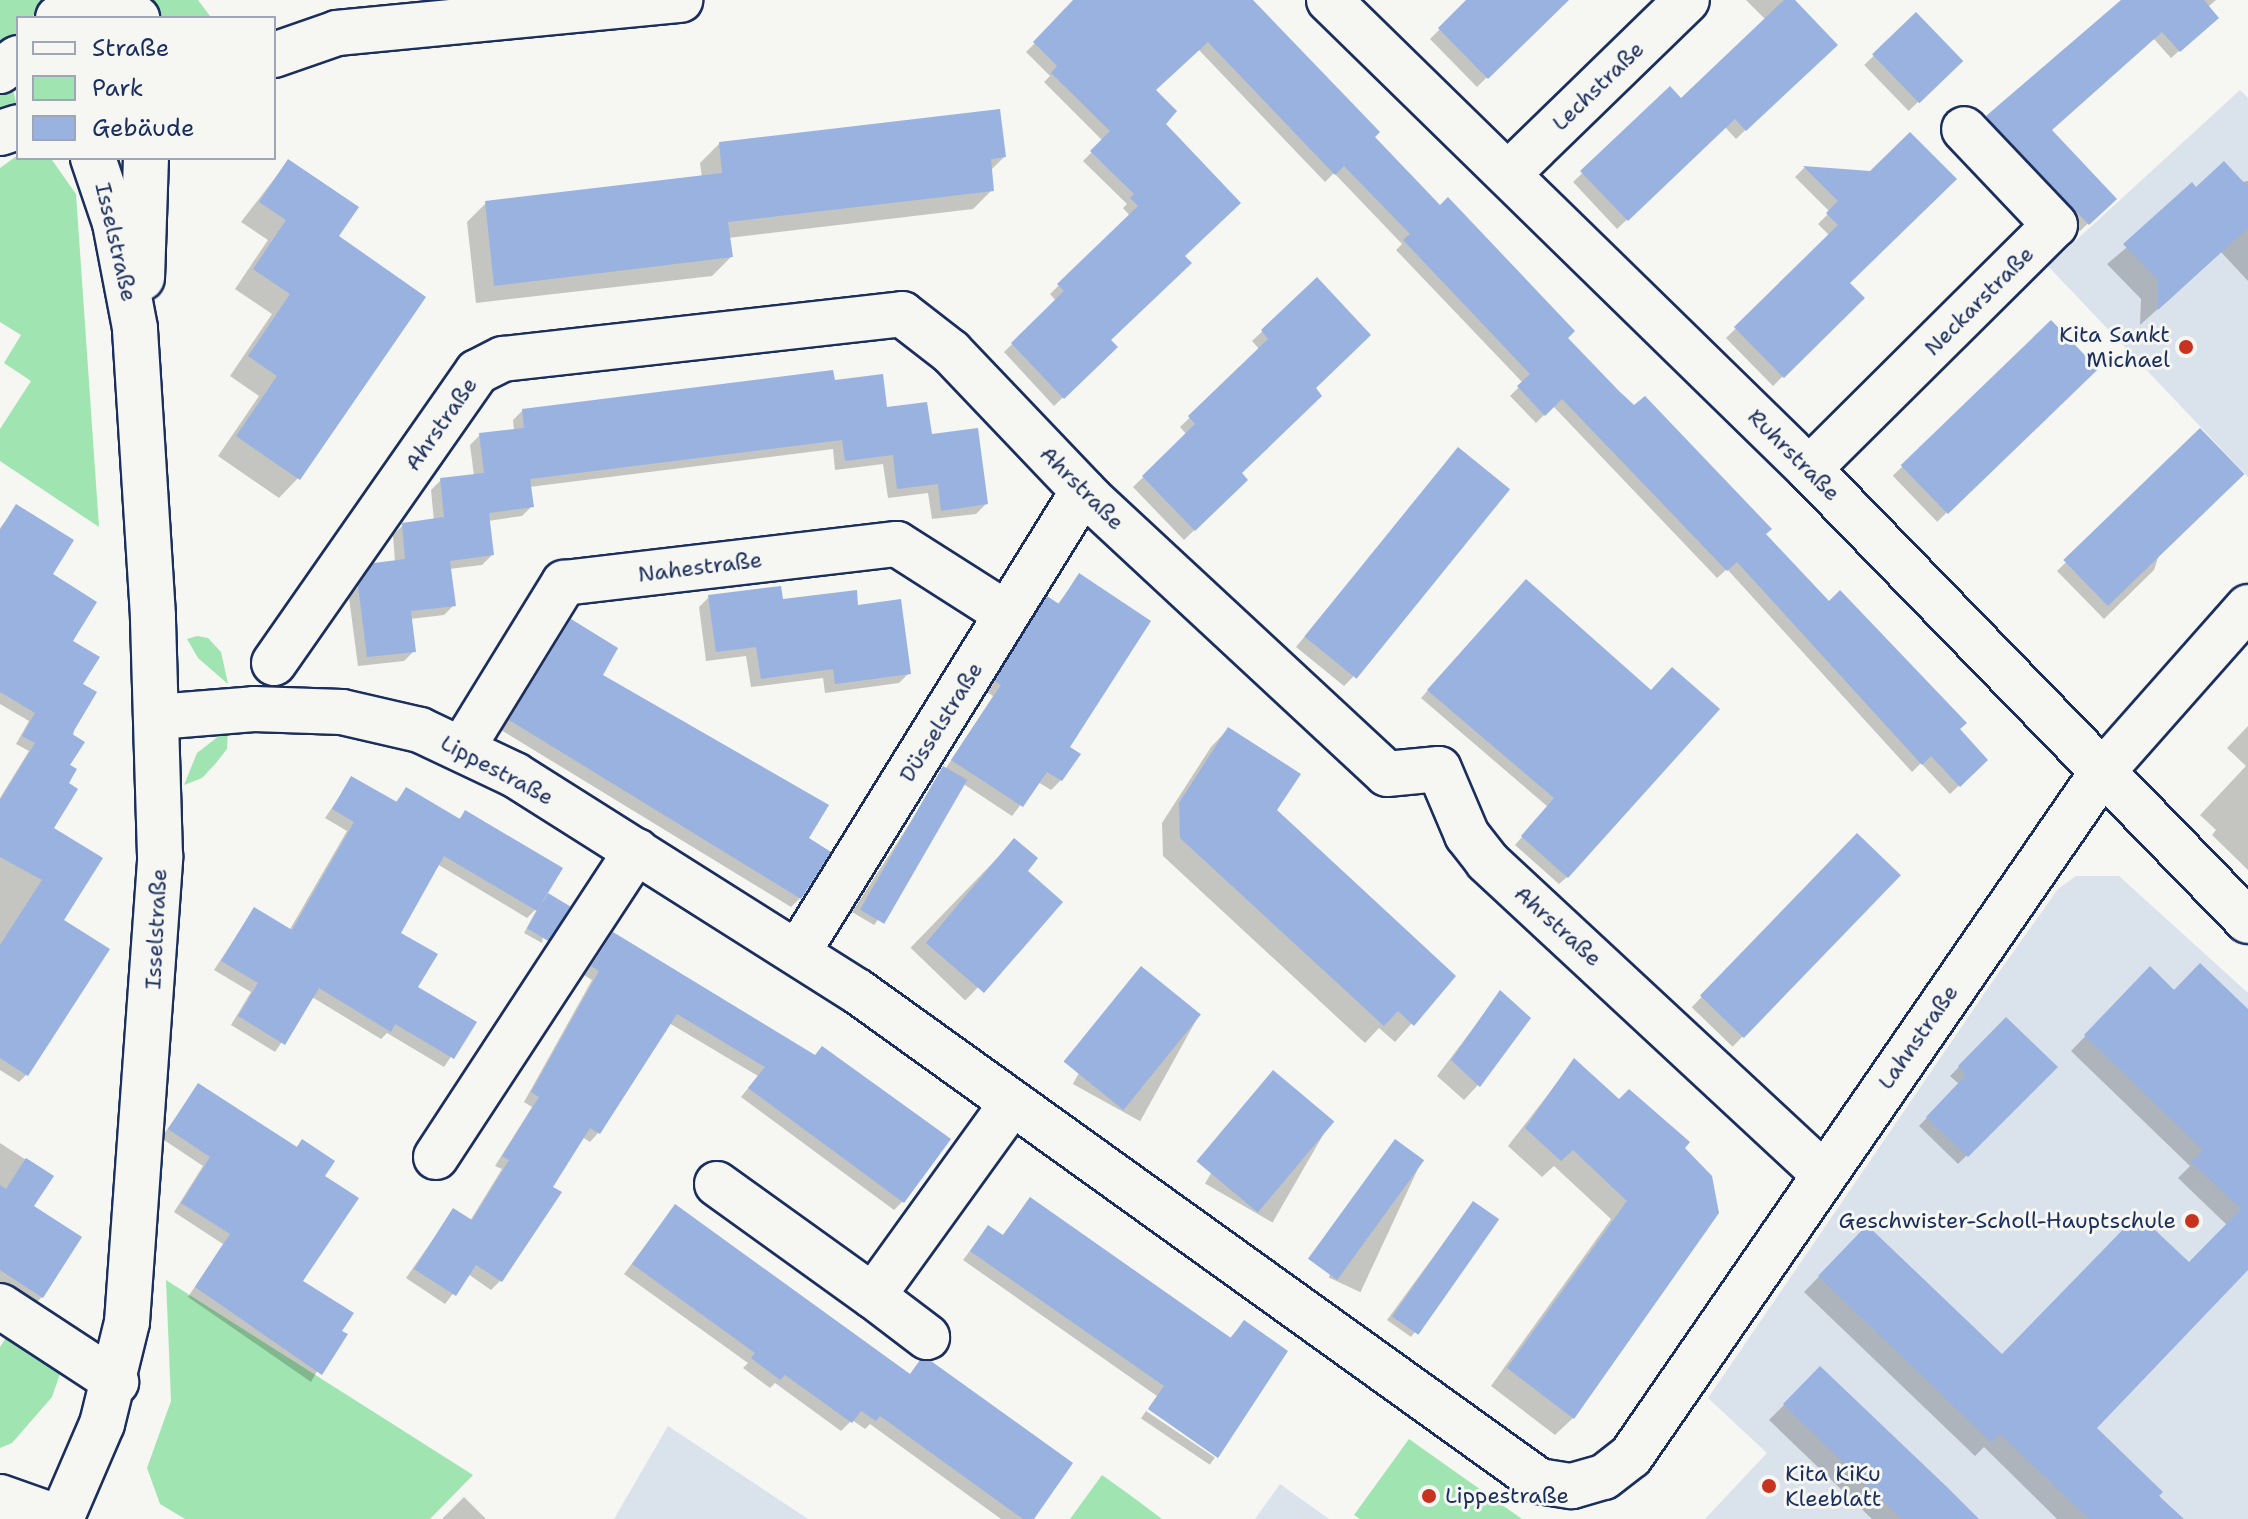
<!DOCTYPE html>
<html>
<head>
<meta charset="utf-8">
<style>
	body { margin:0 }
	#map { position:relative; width:2248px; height:1519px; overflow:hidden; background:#f6f6f2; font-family:"Shantell Sans",sans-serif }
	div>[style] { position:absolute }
	.built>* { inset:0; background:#dae2ec }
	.green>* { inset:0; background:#a0e5b1 }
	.shadow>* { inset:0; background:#0003; transform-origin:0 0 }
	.building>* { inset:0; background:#99b2df; transform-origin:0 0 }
	.roads { filter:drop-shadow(2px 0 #1b2f5e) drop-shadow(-2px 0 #1b2f5e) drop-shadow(0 2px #1b2f5e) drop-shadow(0 -2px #1b2f5e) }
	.minor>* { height:44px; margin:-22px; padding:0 22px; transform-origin:22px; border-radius:22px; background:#f6f6f2 }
	.tertiary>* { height:44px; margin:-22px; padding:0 22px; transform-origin:22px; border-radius:22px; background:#f6f6f2 }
	.dots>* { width:22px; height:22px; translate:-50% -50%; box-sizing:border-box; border:4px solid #f6f6f2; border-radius:50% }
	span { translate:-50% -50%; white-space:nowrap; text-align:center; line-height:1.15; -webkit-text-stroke:6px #f6f6f2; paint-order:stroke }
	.street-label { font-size:22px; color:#1b2f5e }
	.poi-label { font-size:22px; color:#1b2f5e }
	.right { translate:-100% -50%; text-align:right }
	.left { translate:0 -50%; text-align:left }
	.legend { position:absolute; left:16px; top:16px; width:260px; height:144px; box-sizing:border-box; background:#f6f6f2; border:2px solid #9ea6b7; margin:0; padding:10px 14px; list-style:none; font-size:24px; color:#1b2f5e }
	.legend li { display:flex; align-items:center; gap:16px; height:40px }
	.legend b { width:40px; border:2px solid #9ea6b7 }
</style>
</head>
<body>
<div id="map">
	<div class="built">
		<div style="clip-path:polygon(2240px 90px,2248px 98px,2248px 477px,2048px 266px)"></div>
		<div style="clip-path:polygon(2076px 876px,2119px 876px,2248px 993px,2248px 1519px,1705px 1519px,1767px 1453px,1708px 1398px,1997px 975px,2058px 889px)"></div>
		<div style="clip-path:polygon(668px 1426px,808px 1519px,614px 1519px)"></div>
		<div style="clip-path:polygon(1280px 1484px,1329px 1519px,1255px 1519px)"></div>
	</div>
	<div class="green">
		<div style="clip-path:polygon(0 0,43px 0,32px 18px,18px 18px,18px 36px,0 55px)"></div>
		<div style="clip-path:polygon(137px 0,198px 0,210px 16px,162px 18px)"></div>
		<div style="clip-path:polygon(10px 78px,18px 110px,0 117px,0 85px)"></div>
		<div style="clip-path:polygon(18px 155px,52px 160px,76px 194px,99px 527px,0 461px,0 429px,31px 381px,4px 363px,21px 335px,0 322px,0 168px)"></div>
		<div style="clip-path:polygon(197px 636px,208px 638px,221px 652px,228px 684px,198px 658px,187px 639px)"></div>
		<div style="clip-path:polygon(228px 729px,227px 749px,216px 763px,202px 778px,184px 785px,197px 753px)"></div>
		<div style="clip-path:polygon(166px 1280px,473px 1475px,430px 1519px,185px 1519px,160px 1504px,147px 1468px,171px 1401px)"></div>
		<div style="clip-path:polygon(7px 1336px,61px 1371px,52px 1397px,12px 1443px,0 1448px,0 1347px)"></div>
		<div style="clip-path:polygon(1409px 1439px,1522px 1519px,1360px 1519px,1354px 1515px)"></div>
		<div style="clip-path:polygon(1102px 1475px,1130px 1495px,1162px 1519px,1070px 1519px)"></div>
	</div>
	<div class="shadow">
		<div style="clip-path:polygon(1078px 0,1230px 0,1373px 136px,1565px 338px,1986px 760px,1950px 794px,1921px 763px,1912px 772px,1727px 569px,1717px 578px,1553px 406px,1536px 423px,1510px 396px,1523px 383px,1396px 250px,1402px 244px,1334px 173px,1325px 182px,1198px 49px,1154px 90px,1182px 256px,1108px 340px,1115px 347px,1054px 406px,1004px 352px,1056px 301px,1050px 294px,1130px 216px,1123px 208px,1127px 204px,1083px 161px,1103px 141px,1044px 82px,1050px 76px,1026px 52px)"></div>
		<div style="clip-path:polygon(1469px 0,1566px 0,1477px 87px,1430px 39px)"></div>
		<div style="clip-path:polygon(1746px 0,1793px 0,1835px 44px,1736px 139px,1725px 127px,1617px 229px,1573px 182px,1670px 89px,1681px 101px,1766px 20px)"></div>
		<div style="clip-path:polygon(2123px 0,2216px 0,2208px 7px,2208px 25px,2171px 58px,2153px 38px,2049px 130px,2114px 199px,2080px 231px,1980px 125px)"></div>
		<div style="left:1916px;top:15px;width:64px;height:72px;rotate:46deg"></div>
		<div style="clip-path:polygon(719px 144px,1004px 157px,990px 171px,992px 190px,973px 209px,728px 238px,731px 257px,712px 276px,476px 303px,467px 222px,486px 203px,702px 178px,700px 163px)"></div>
		<div style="clip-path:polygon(288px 161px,336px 236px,298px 478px,279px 498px,218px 456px,259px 396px,230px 376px,272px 314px,235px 289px,268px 240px,241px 222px)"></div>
		<div style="clip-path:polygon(1804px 168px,1870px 173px,1848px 283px,1863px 298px,1773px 386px,1726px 338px,1830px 236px,1818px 224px,1830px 212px,1795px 177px)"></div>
		<div style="clip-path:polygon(2248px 181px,2248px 281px,2221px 252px,2140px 325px,2141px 299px,2107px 264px,2195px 190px)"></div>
		<div style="clip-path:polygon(1317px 280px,1313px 388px,1239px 473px,1246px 480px,1184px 540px,1133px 487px,1187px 435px,1180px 427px,1260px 350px,1252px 341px)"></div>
		<div style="left:2051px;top:323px;width:64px;height:220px;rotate:46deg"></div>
		<div style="clip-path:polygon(833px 383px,930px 436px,986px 504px,976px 514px,932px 519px,928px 493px,888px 498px,883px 464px,835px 470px,833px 449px,529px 487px,532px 506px,522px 516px,488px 521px,492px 555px,482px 565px,449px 569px,454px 605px,444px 615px,410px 619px,414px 651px,404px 661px,358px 666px,349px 598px,375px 565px,395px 562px,393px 535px,403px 525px,434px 521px,431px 490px,441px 480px,474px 476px,470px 445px,480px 435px,514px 431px,513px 420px,522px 411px)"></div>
		<div style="clip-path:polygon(2200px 431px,2154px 570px,2104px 619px,2057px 571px)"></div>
		<div style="clip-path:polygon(1449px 460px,1353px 677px,1344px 686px,1296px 647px)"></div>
		<div style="clip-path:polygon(17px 506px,50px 575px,81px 685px,66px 783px,52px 828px,62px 920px,26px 1075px,19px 1082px,0 1070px,0 798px,29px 751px,16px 744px,29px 721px,0 704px,0 528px)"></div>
		<div style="clip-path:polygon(1079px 576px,1061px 780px,1051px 790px,1038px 782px,1012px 816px,962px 783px,878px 920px,874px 925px,852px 912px,993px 696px,987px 692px,1038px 609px,1048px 599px,1057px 605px)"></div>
		<div style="clip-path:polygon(1526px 582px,1567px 877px,1559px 884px,1515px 845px,1548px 807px,1421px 698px)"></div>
		<div style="clip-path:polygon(709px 597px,857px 608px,909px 673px,899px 683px,825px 693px,823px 678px,751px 687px,746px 656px,706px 661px,699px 607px)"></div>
		<div style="clip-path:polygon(571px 622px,600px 675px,806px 839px,800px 898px,791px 907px,501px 730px)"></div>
		<div style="clip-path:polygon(2248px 726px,2248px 870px,2212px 835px,2216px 830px,2200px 815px,2246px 766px,2227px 748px)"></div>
		<div style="clip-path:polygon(1228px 729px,1275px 810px,1454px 976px,1395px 1042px,1379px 1028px,1365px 1043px,1163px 856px,1162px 823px,1211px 747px)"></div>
		<div style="clip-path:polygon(352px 778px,395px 803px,406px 789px,458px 820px,465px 813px,542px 902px,549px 896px,542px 943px,524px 933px,538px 907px,527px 918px,437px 864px,398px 933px,416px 988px,474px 1023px,444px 1067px,387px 1033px,381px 1039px,312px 997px,275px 1052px,231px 1025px,251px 992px,214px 970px,254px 909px,289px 931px,347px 831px,325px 818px)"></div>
		<div style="left:1857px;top:836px;width:57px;height:238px;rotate:44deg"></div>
		<div style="left:1005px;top:850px;width:76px;height:136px;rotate:44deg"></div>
		<div style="clip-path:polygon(614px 934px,814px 1057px,903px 1201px,894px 1210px,741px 1097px,758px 1076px,669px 1023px,598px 1133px,590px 1142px,582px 1137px,551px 1188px,559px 1193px,500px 1281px,491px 1290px,468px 1274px,445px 1304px,406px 1278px,453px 1211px,470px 1221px,502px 1169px,495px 1166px,532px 1107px,524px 1102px,592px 980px,584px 975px)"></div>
		<div style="clip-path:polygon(2150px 969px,2174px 992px,2248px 1011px,2248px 1268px,2094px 1428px,2181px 1519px,2057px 1519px,1984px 1447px,1975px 1456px,1804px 1292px,1867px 1227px,2002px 1357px,2189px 1265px,2227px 1225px,2178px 1178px,2190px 1166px,2071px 1051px)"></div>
		<div style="left:1131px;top:979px;width:77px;height:120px;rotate:29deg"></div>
		<div style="clip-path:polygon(1500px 993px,1478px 1085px,1464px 1100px,1437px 1076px)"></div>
		<div style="clip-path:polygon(2006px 1020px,2055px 1067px,1958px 1164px,1919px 1126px,1959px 1084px,1950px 1076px)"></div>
		<div style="clip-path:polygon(1574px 1061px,1619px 1102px,1682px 1148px,1573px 1418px,1555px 1435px,1491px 1386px,1611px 1219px,1554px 1166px,1542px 1177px,1508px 1146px)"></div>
		<div style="left:1263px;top:1083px;width:78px;height:116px;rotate:30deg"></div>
		<div style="clip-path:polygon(198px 1086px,295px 1148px,302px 1142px,322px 1177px,300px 1282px,340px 1331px,311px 1382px,188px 1297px,223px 1244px,174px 1212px,203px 1166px,161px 1138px)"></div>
		<div style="clip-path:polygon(0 1143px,51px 1176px,31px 1207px,42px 1297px,34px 1305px,0 1283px)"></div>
		<div style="left:1390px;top:1146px;width:35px;height:145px;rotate:25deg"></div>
		<div style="clip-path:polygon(1030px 1200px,1229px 1339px,1244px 1322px,1217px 1455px,1149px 1407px,1157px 1396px,963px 1260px,988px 1227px,1002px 1236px)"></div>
		<div style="clip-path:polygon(675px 1206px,909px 1376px,921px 1362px,1032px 1519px,1001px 1519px,870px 1424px,865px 1429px,852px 1420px,841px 1431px,775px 1383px,770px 1388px,743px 1368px,748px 1363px,624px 1274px)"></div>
		<div style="clip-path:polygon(1469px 1208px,1415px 1332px,1411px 1337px,1387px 1320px)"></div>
		<div style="clip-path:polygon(1820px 1369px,1976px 1519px,1872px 1519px,1769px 1420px)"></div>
		<div style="left:1146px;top:1411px;width:83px;height:9px;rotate:34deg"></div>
		<div style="clip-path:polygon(464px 1497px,486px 1519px,442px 1519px)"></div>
	</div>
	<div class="building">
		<div style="clip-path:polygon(1073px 0,1253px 0,1380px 132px,1375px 137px,1440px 205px,1448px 197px,1575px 331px,1568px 338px,1619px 391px,1634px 405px,1645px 396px,1772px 529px,1766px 534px,1829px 601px,1840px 590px,1967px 723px,1960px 729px,1988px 760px,1960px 787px,1931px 756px,1922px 765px,1737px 562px,1727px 571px,1562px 399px,1545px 416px,1517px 386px,1530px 374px,1403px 240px,1410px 234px,1344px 166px,1335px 175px,1208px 42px,1156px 90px,1177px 111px,1166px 124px,1241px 203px,1185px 256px,1192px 263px,1111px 340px,1118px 347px,1064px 399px,1011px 343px,1064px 291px,1057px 284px,1138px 206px,1130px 198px,1134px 194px,1090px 151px,1110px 131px,1051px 73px,1057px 66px,1033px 42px)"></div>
		<div style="clip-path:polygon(1466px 0,1569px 0,1488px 79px,1438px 28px)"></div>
		<div style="clip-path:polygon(1784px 0,1795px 0,1838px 45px,1746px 131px,1735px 119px,1628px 221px,1580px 171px,1670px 86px,1681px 98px)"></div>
		<div style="clip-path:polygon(2121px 0,2204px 0,2219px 18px,2180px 52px,2162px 32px,2052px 130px,2117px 199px,2089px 225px,1986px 116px)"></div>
		<div style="left:1916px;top:12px;width:68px;height:61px;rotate:46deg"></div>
		<div style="clip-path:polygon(1000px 109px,1006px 157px,991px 159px,994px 191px,728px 222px,733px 257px,494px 286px,485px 201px,722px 173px,719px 142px)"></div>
		<div style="clip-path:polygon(1910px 132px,1957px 179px,1850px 283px,1865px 298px,1784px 378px,1734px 327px,1838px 225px,1826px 213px,1838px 201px,1803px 166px,1870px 171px)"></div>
		<div style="clip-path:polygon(288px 159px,359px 207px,339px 236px,426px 297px,300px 480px,236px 436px,277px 376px,248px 356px,290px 294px,253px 269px,286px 220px,259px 202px)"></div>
		<div style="clip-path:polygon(2224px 161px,2248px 187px,2248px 228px,2158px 310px,2158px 280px,2123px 244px,2192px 182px,2196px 187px)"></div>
		<div style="clip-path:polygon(1317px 277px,1371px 335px,1316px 388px,1322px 396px,1242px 473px,1248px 480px,1195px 531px,1142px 476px,1195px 424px,1188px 416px,1268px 339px,1261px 330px)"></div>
		<div style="left:2051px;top:320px;width:68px;height:209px;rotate:46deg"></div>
		<div style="clip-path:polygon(833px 370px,835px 380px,883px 374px,887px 407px,927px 402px,932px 434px,978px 428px,988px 504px,941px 511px,938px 484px,897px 489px,893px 455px,845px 461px,842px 440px,530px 479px,534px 507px,489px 513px,494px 555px,450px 561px,456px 606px,411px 611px,416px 652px,367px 657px,358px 586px,374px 563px,405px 559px,402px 523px,444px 517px,440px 478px,484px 473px,479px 433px,524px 428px,522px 409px)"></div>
		<div style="left:2200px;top:428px;width:64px;height:190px;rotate:46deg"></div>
		<div style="left:1458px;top:447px;width:67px;height:244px;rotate:39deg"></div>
		<div style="clip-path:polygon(16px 504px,74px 540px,53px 574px,97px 602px,73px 641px,100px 657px,83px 684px,97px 692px,72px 734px,85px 742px,70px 765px,77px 769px,69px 783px,78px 789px,54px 828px,103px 858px,64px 920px,110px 949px,28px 1076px,0 1058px,0 945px,42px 880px,0 857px,0 800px,35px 743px,22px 736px,35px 713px,0 692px,0 530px)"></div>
		<div style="clip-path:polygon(1079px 573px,1151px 621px,1070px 747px,1081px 754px,1062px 781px,1047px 772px,1023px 807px,951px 760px,1001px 685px,995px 681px,1047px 596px,1059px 604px)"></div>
		<div style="clip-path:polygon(1526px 579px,1651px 690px,1672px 667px,1720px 709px,1568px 878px,1521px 836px,1554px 798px,1427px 690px)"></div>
		<div style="clip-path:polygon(781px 586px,783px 599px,857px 590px,858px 605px,901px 599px,911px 674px,835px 684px,833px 669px,761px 679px,756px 647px,716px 652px,708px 595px)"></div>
		<div style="clip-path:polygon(571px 619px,618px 648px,603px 675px,829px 805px,809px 838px,831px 852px,801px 899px,509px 720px)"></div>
		<div style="clip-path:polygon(1228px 727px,1301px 774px,1277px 810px,1456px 976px,1414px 1026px,1398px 1011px,1384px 1026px,1180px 838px,1179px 803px)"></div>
		<div style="left:943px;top:766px;width:28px;height:166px;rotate:30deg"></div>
		<div style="clip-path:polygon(351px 776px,397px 802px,406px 787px,460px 819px,465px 810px,563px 868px,537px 911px,444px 856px,401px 933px,438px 954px,418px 987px,477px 1022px,454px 1059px,395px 1024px,391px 1032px,319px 988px,285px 1045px,238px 1016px,258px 983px,221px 961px,254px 907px,292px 930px,354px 822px,332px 809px)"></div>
		<div style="left:1857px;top:833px;width:61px;height:226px;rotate:44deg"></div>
		<div style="clip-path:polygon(1014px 838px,1038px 858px,1028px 871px,1063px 902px,984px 993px,926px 943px)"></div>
		<div style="left:548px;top:893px;width:26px;height:41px;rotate:31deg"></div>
		<div style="clip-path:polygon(613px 932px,815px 1055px,822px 1046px,951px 1139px,904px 1203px,748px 1088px,765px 1067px,677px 1014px,600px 1134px,590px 1128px,553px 1187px,562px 1192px,502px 1282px,476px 1265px,456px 1296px,414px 1269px,453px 1208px,472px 1220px,509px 1160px,502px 1156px,539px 1097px,531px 1092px,599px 971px,591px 966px)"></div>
		<div style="clip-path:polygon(2200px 963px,2248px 1009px,2248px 1270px,2097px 1428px,2163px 1492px,2159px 1496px,2184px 1519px,2089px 1519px,2000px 1434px,1992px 1443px,1818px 1276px,1867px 1225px,2002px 1354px,2138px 1214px,2189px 1262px,2241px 1209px,2191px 1162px,2203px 1150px,2084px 1035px,2150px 966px,2174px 990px)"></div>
		<div style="left:1141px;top:966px;width:77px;height:123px;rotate:39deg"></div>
		<div style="clip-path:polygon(1500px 990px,1531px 1018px,1480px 1087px,1451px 1060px)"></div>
		<div style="clip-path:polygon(2006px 1017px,2058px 1067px,1968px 1157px,1926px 1117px,1966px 1075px,1958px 1066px)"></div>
		<div style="clip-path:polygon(1574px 1058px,1619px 1099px,1629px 1089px,1690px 1142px,1685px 1148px,1712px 1176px,1719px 1213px,1574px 1419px,1507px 1368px,1627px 1201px,1573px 1150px,1561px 1161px,1525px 1128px)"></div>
		<div style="left:1273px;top:1070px;width:80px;height:119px;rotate:40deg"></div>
		<div style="clip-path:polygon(198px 1083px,297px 1147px,302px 1139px,335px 1161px,325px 1176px,359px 1198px,303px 1281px,354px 1313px,342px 1331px,348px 1334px,322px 1375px,195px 1287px,230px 1234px,181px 1203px,210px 1157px,168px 1129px)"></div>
		<div style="left:1395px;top:1139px;width:36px;height:148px;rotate:36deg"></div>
		<div style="clip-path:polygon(26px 1158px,54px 1176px,34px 1206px,82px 1237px,43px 1298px,0 1270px,0 1185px,6px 1189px)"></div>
		<div style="clip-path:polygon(1030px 1197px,1231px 1338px,1244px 1320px,1288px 1351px,1218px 1458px,1148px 1409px,1164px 1386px,970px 1251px,988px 1225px,1003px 1235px)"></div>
		<div style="left:1473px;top:1201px;width:32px;height:141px;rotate:35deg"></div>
		<div style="clip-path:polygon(675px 1204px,910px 1374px,920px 1360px,931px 1361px,1073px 1463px,1034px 1519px,1023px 1519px,880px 1416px,876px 1421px,861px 1411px,852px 1423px,785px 1375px,780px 1380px,751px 1358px,755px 1353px,632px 1264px)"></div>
		<div style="clip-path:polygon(1820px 1366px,1948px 1488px,1979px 1519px,1902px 1519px,1783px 1404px)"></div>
	</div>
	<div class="roads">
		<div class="minor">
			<div style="left:1329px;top:0;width:671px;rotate:44.34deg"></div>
			<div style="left:1809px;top:469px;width:630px;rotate:45.84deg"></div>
			<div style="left:58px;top:18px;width:30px;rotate:-23deg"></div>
			<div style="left:86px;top:6px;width:25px"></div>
			<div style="left:111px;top:6px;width:29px;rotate:25deg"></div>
			<div style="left:274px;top:55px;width:67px;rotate:-19.2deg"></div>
			<div style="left:337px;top:33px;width:345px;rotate:-5.5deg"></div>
			<div style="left:0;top:71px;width:22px;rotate:-36deg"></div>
			<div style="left:0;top:133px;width:19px;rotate:-18deg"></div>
			<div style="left:1509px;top:173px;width:248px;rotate:-44.2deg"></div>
			<div style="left:142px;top:278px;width:120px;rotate:-88.1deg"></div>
			<div style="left:1809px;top:469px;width:346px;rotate:-44.8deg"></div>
			<div style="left:2055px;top:225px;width:132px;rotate:-133.5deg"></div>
			<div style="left:274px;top:663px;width:355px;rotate:-55.1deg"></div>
			<div style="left:477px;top:372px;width:29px;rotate:-27deg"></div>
			<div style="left:503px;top:359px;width:402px;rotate:-6.4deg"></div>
			<div style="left:902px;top:314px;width:62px;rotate:37.8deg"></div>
			<div style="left:951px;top:352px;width:202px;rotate:46.4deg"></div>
			<div style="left:1090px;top:498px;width:405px;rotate:42.9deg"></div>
			<div style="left:1387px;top:774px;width:52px;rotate:-5.5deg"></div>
			<div style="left:1439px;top:769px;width:72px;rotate:67deg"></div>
			<div style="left:1467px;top:835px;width:33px;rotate:52deg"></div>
			<div style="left:1487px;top:861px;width:460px;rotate:42.9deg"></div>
			<div style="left:157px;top:717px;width:97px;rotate:-4.7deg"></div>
			<div style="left:254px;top:709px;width:88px;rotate:2deg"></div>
			<div style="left:342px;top:712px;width:80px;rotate:13deg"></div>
			<div style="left:420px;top:730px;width:105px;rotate:25.3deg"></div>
			<div style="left:515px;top:775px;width:404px;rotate:32.3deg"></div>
			<div style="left:857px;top:991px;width:840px;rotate:35.7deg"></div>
			<div style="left:1539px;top:1481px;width:33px;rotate:9deg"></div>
			<div style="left:1572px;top:1486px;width:33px;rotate:-16deg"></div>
			<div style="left:1604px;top:1477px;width:34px;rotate:-38deg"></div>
			<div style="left:1631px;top:1456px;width:832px;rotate:-55.43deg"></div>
			<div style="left:2103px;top:771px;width:219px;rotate:-48.5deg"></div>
			<div style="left:463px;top:747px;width:193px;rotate:-58.4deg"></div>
			<div style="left:564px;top:583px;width:335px;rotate:-6.7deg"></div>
			<div style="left:897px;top:544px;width:130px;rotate:32.5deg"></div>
			<div style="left:798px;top:952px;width:542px;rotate:-58.27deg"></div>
			<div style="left:436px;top:1157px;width:366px;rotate:-56.8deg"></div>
			<div style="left:717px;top:1184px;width:192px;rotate:35.7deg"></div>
			<div style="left:873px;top:1296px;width:234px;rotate:-54.2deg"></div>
			<div style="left:873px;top:1296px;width:68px;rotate:37.2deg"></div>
			<div style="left:0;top:1306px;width:139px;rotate:33.2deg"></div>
			<div style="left:61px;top:1519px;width:103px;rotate:-66.7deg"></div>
			<div style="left:102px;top:1424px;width:105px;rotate:-76.2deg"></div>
			<div style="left:127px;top:1322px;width:467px;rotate:-85.9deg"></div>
			<div style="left:160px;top:856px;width:240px;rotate:-91.7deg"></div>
			<div style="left:153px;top:616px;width:289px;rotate:-93.6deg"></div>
			<div style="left:135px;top:328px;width:107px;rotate:-100.8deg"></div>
			<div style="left:115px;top:223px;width:69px;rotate:-108.7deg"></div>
		</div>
		<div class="tertiary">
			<div style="left:0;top:1497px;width:66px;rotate:19.5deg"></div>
		</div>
	</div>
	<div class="dots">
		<div style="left:2186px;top:347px;background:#c8321e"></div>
		<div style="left:2192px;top:1221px;background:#c8321e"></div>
		<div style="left:1769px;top:1486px;background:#c8321e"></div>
		<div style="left:1429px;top:1496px;background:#c8321e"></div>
	</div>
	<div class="street-label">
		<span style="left:1598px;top:86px;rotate:-44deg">Lechstraße</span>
		<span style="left:116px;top:242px;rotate:77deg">Isselstraße</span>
		<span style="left:1979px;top:301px;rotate:-45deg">Neckarstraße</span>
		<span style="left:441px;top:424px;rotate:-55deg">Ahrstraße</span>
		<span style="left:1794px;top:455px;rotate:45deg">Ruhrstraße</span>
		<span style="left:1082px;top:488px;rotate:45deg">Ahrstraße</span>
		<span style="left:700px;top:567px;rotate:-7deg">Nahestraße</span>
		<span style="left:941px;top:722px;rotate:-58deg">Düsselstraße</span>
		<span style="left:497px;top:770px;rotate:28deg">Lippestraße</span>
		<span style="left:1558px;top:926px;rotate:42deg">Ahrstraße</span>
		<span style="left:156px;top:929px;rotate:-87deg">Isselstraße</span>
		<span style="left:1918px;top:1037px;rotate:-55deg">Lahnstraße</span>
	</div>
	<div class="poi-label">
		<span class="right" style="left:2170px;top:347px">Kita Sankt<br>Michael</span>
		<span class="right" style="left:2176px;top:1221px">Geschwister-Scholl-Hauptschule</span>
		<span class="left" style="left:1785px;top:1486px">Kita KiKu<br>Kleeblatt</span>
		<span class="left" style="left:1445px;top:1496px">Lippestraße</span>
	</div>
	<ul class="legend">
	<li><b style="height:10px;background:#f6f6f2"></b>Straße</li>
	<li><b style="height:22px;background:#a0e5b1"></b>Park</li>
	<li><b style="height:22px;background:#99b2df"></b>Gebäude</li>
	</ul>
</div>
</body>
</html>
